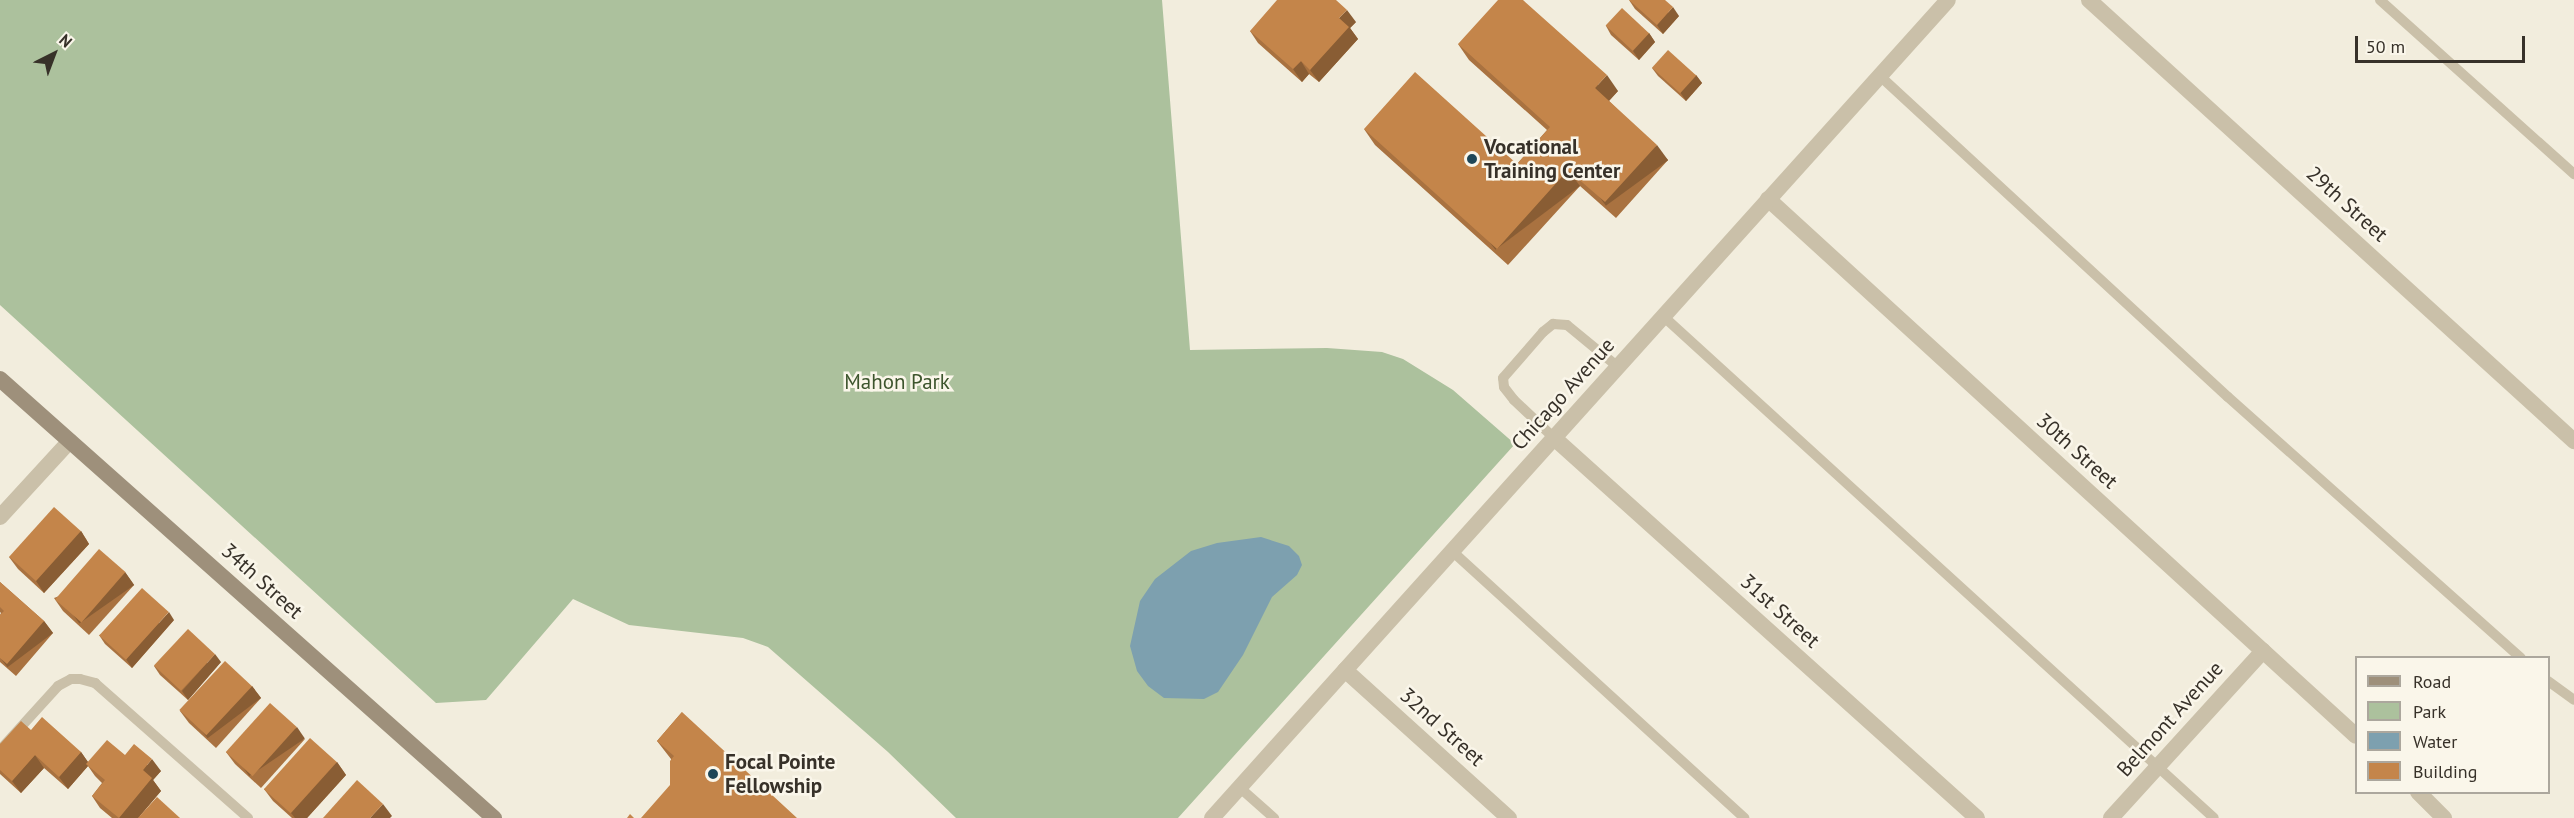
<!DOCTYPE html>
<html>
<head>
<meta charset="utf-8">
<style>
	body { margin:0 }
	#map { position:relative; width:2574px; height:818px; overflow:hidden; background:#f2eddd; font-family:"PT Sans",sans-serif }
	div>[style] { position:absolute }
	.green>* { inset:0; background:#acc19d }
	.water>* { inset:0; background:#7da0af }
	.service>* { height:10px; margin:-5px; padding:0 5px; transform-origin:5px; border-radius:5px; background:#cac0a9 }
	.minor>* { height:16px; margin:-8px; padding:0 8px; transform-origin:8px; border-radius:8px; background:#cac0a9 }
	.tertiary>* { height:16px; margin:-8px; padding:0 8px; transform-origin:8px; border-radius:8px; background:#cac0a9 }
	.secondary>* { height:16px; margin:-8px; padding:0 8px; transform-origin:8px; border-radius:8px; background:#9e907b }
	.wall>* { inset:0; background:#a97240 }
	.shaded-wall>* { inset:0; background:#895d34; transform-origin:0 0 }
	.building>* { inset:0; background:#c4854a; transform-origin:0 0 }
	.dots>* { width:16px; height:16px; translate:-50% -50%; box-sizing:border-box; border:3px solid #faf6ea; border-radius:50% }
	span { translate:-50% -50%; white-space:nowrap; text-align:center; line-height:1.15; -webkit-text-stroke:5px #faf6ea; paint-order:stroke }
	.poi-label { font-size:21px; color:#373129; font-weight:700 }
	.left { translate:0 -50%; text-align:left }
	.street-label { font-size:21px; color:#373129 }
	.park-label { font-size:21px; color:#3d552d }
	.legend { position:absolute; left:2355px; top:656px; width:195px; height:138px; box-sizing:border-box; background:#faf6ea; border:2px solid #aca79d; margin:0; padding:8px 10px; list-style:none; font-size:18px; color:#373129 }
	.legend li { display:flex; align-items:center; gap:12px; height:30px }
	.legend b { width:30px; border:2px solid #aca79d }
	.north { position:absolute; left:24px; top:24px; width:60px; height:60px; -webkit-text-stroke:4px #faf6ea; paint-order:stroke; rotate:42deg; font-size:16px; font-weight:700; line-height:24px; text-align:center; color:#373129 }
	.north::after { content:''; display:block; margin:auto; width:21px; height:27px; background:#373129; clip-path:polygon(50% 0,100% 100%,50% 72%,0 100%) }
	.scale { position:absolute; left:2355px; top:36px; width:170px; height:27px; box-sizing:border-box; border:3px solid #373129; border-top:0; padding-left:8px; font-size:18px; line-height:21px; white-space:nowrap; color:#373129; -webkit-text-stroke:4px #faf6ea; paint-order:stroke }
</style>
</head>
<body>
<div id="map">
	<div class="green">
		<div style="clip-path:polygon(0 0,1162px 0,1190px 350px,1327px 348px,1382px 352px,1403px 359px,1453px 390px,1515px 444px,1178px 818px,956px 818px,888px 752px,768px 647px,743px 638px,629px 625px,573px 599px,486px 700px,436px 703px,0 305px)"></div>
	</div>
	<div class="water">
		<div style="clip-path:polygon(1261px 537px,1289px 546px,1299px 556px,1302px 565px,1297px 575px,1272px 597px,1243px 655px,1218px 692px,1204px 699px,1164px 698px,1148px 686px,1137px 671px,1130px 646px,1140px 601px,1155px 579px,1191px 551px,1217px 543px)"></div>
	</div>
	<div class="service">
		<div style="left:2380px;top:0;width:261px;rotate:41.9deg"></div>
		<div style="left:1880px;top:76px;width:473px;rotate:42.7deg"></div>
		<div style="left:2228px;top:397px;width:392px;rotate:41.7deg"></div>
		<div style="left:1663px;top:316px;width:745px;rotate:42.34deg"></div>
		<div style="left:1553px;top:437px;width:54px;rotate:-136.5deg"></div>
		<div style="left:1514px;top:400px;width:16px;rotate:-128deg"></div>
		<div style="left:1504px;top:387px;width:9px;rotate:-96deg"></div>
		<div style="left:1503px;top:378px;width:61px;rotate:-49deg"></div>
		<div style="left:1543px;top:332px;width:13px;rotate:-39deg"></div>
		<div style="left:1553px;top:324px;width:14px;rotate:4deg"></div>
		<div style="left:1567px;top:325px;width:66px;rotate:39.5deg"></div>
		<div style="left:1452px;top:551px;width:396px;rotate:42.4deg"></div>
		<div style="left:2548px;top:681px;width:32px;rotate:36deg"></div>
		<div style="left:0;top:750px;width:86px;rotate:-47.8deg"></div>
		<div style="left:58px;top:686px;width:15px;rotate:-28deg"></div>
		<div style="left:71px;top:679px;width:9px"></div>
		<div style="left:80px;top:679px;width:16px;rotate:15deg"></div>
		<div style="left:95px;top:683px;width:204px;rotate:41.4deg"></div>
		<div style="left:1239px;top:787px;width:47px;rotate:41.5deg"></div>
	</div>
	<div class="minor">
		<div style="left:1768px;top:199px;width:796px;rotate:42.4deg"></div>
		<div style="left:1553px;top:437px;width:570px;rotate:41.94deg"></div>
		<div style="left:0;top:517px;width:103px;rotate:-47.4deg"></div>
		<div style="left:1345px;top:670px;width:221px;rotate:42.1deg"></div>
		<div style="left:2418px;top:792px;width:37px;rotate:45deg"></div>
		<div style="left:2111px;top:818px;width:226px;rotate:-47.7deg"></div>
	</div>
	<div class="tertiary">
		<div style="left:2089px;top:0;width:656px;rotate:42.28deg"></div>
		<div style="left:1212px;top:818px;width:1100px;rotate:-48.02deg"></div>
	</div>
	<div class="secondary">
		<div style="left:0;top:379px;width:661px;rotate:41.63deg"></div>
	</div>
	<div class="wall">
		<div style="clip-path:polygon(1629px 0,1679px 16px,1663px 34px,1635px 9px)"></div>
		<div style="clip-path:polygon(1356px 22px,1350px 28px,1358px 39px,1319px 82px,1309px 74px,1302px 82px,1258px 43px,1250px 31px)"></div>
		<div style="clip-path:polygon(1606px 26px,1649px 33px,1655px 42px,1639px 60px,1611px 35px)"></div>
		<div style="clip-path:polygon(1458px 44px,1618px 91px,1609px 101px,1668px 160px,1616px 218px,1580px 186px,1508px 265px,1375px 145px,1364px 129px,1517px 164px,1547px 130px,1469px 60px)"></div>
		<div style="clip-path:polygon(1652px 68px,1696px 75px,1702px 83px,1686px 101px,1658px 76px)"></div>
		<div style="clip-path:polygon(81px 531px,89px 544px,44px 593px,18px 569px,9px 557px)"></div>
		<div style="clip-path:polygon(125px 572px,134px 585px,89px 635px,63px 611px,54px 598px)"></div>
		<div style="clip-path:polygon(0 582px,44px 621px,53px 633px,16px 676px,0 662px,0 615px,1px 613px,0 612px)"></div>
		<div style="clip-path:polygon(174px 620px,132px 668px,105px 644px,99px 635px)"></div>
		<div style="clip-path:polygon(221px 662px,188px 700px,160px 675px,154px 666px)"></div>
		<div style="clip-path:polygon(252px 686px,261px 698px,216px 748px,189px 723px,180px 711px)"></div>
		<div style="clip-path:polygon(682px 712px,670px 785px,671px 759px,657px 741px)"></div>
		<div style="clip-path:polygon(31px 730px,81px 752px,88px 762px,125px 755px,161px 771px,153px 780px,161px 791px,140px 816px,180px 818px,112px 818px,100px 808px,92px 796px,102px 783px,95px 776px,88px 766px,68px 789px,44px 768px,21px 793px,0 774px,0 744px)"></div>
		<div style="clip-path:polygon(305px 739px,261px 788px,235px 764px,226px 752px)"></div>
		<div style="clip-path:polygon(337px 762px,346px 775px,307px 818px,292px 818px,273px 801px,264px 789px)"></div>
	</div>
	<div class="shaded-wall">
		<div style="clip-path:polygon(1673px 7px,1679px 16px,1663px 34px,1657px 25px)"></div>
		<div style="clip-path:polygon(1347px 10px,1356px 22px,1350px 28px,1358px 39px,1319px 82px,1310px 70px,1339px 18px)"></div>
		<div style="clip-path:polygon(1649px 33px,1655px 42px,1639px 60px,1633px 51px)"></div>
		<div style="clip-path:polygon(1301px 61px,1309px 74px,1302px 82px,1293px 69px)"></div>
		<div style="clip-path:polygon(1607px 75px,1618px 91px,1606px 104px,1595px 88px)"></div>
		<div style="clip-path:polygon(1696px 75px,1702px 83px,1686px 101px,1680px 92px)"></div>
		<div style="left:1657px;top:145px;width:19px;height:77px;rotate:54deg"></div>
		<div style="left:1568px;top:170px;width:20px;height:106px;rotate:53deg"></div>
		<div style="clip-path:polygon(81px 531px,89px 544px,44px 593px,36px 581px)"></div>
		<div style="left:125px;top:572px;width:16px;height:67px;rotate:55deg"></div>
		<div style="clip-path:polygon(169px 612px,174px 620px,132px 668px,126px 659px)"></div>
		<div style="left:44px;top:621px;width:15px;height:57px;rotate:53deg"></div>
		<div style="clip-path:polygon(215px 654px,221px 662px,188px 700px,182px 691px)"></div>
		<div style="left:252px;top:686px;width:15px;height:67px;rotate:53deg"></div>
		<div style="left:297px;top:727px;width:14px;height:67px;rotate:56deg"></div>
		<div style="clip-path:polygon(81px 752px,90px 765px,86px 764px,88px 766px,68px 789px,59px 777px)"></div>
		<div style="clip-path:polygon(35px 755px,44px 768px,21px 793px,12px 781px)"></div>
		<div style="clip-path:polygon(152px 759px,161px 771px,153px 780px,161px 791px,138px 818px,119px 818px,143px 770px)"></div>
		<div style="clip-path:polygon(337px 762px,346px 775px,307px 818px,295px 818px,291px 813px)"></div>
		<div style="clip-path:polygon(383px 804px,392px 816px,390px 818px,370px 818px)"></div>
	</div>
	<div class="building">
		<div style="clip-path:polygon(1277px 0,1336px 0,1347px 10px,1339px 18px,1349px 27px,1310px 70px,1301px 61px,1293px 69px,1250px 31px)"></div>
		<div style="clip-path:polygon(1498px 0,1523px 0,1607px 75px,1595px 88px,1657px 145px,1605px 202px,1568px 170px,1497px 249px,1364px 129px,1415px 72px,1517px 164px,1550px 127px,1458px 44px)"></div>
		<div style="clip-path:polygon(1629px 0,1665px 0,1673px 7px,1657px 25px)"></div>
		<div style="left:1622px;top:8px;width:37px;height:24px;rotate:43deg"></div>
		<div style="left:1668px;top:50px;width:38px;height:24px;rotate:42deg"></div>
		<div style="left:54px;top:507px;width:36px;height:67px;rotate:42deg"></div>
		<div style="left:99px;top:549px;width:35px;height:67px;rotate:41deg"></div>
		<div style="clip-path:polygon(0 582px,44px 621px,7px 664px,0 658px,0 615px,4px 611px,0 607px)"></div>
		<div style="left:142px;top:588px;width:36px;height:64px;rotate:42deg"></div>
		<div style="left:188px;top:629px;width:37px;height:50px;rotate:43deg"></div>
		<div style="left:225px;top:661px;width:37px;height:67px;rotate:43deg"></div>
		<div style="left:270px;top:703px;width:36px;height:66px;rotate:42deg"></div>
		<div style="clip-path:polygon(682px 712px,797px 818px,641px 818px,670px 785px,670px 761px,674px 756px,657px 741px)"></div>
		<div style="clip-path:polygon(42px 717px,81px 752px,59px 777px,35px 755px,12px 781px,0 770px,0 744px,21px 721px,31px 730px)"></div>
		<div style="left:310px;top:738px;width:36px;height:69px;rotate:42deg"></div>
		<div style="clip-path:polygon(107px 740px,125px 755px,134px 744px,152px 759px,143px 770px,152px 778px,119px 818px,92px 796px,105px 780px,86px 764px)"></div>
		<div style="clip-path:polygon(357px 780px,383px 804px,370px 818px,323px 818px)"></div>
		<div style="clip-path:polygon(157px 797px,180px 818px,138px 818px)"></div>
		<div style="clip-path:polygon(630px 814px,634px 818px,627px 818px)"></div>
	</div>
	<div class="dots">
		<div style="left:1472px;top:159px;background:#1f4758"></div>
		<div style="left:713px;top:774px;background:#1f4758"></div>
	</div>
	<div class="poi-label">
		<span class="left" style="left:1484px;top:159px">Vocational<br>Training Center</span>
		<span class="left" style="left:725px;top:774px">Focal Pointe<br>Fellowship</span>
	</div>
	<div class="street-label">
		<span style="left:2347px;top:204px;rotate:42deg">29th Street</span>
		<span style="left:1563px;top:394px;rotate:-48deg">Chicago Avenue</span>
		<span style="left:2077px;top:451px;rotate:42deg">30th Street</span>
		<span style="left:262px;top:581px;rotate:42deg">34th Street</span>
		<span style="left:1780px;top:611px;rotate:42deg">31st Street</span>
		<span style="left:2170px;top:719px;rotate:-48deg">Belmont Avenue</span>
		<span style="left:1442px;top:727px;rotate:42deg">32nd Street</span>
	</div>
	<div class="park-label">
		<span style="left:897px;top:382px">Mahon Park</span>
	</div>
	<ul class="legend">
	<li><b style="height:8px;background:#9e907b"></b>Road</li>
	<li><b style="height:16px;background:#acc19d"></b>Park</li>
	<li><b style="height:16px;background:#7da0af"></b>Water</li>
	<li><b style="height:16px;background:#c4854a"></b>Building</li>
	</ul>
	<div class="north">N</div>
	<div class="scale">50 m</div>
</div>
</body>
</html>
